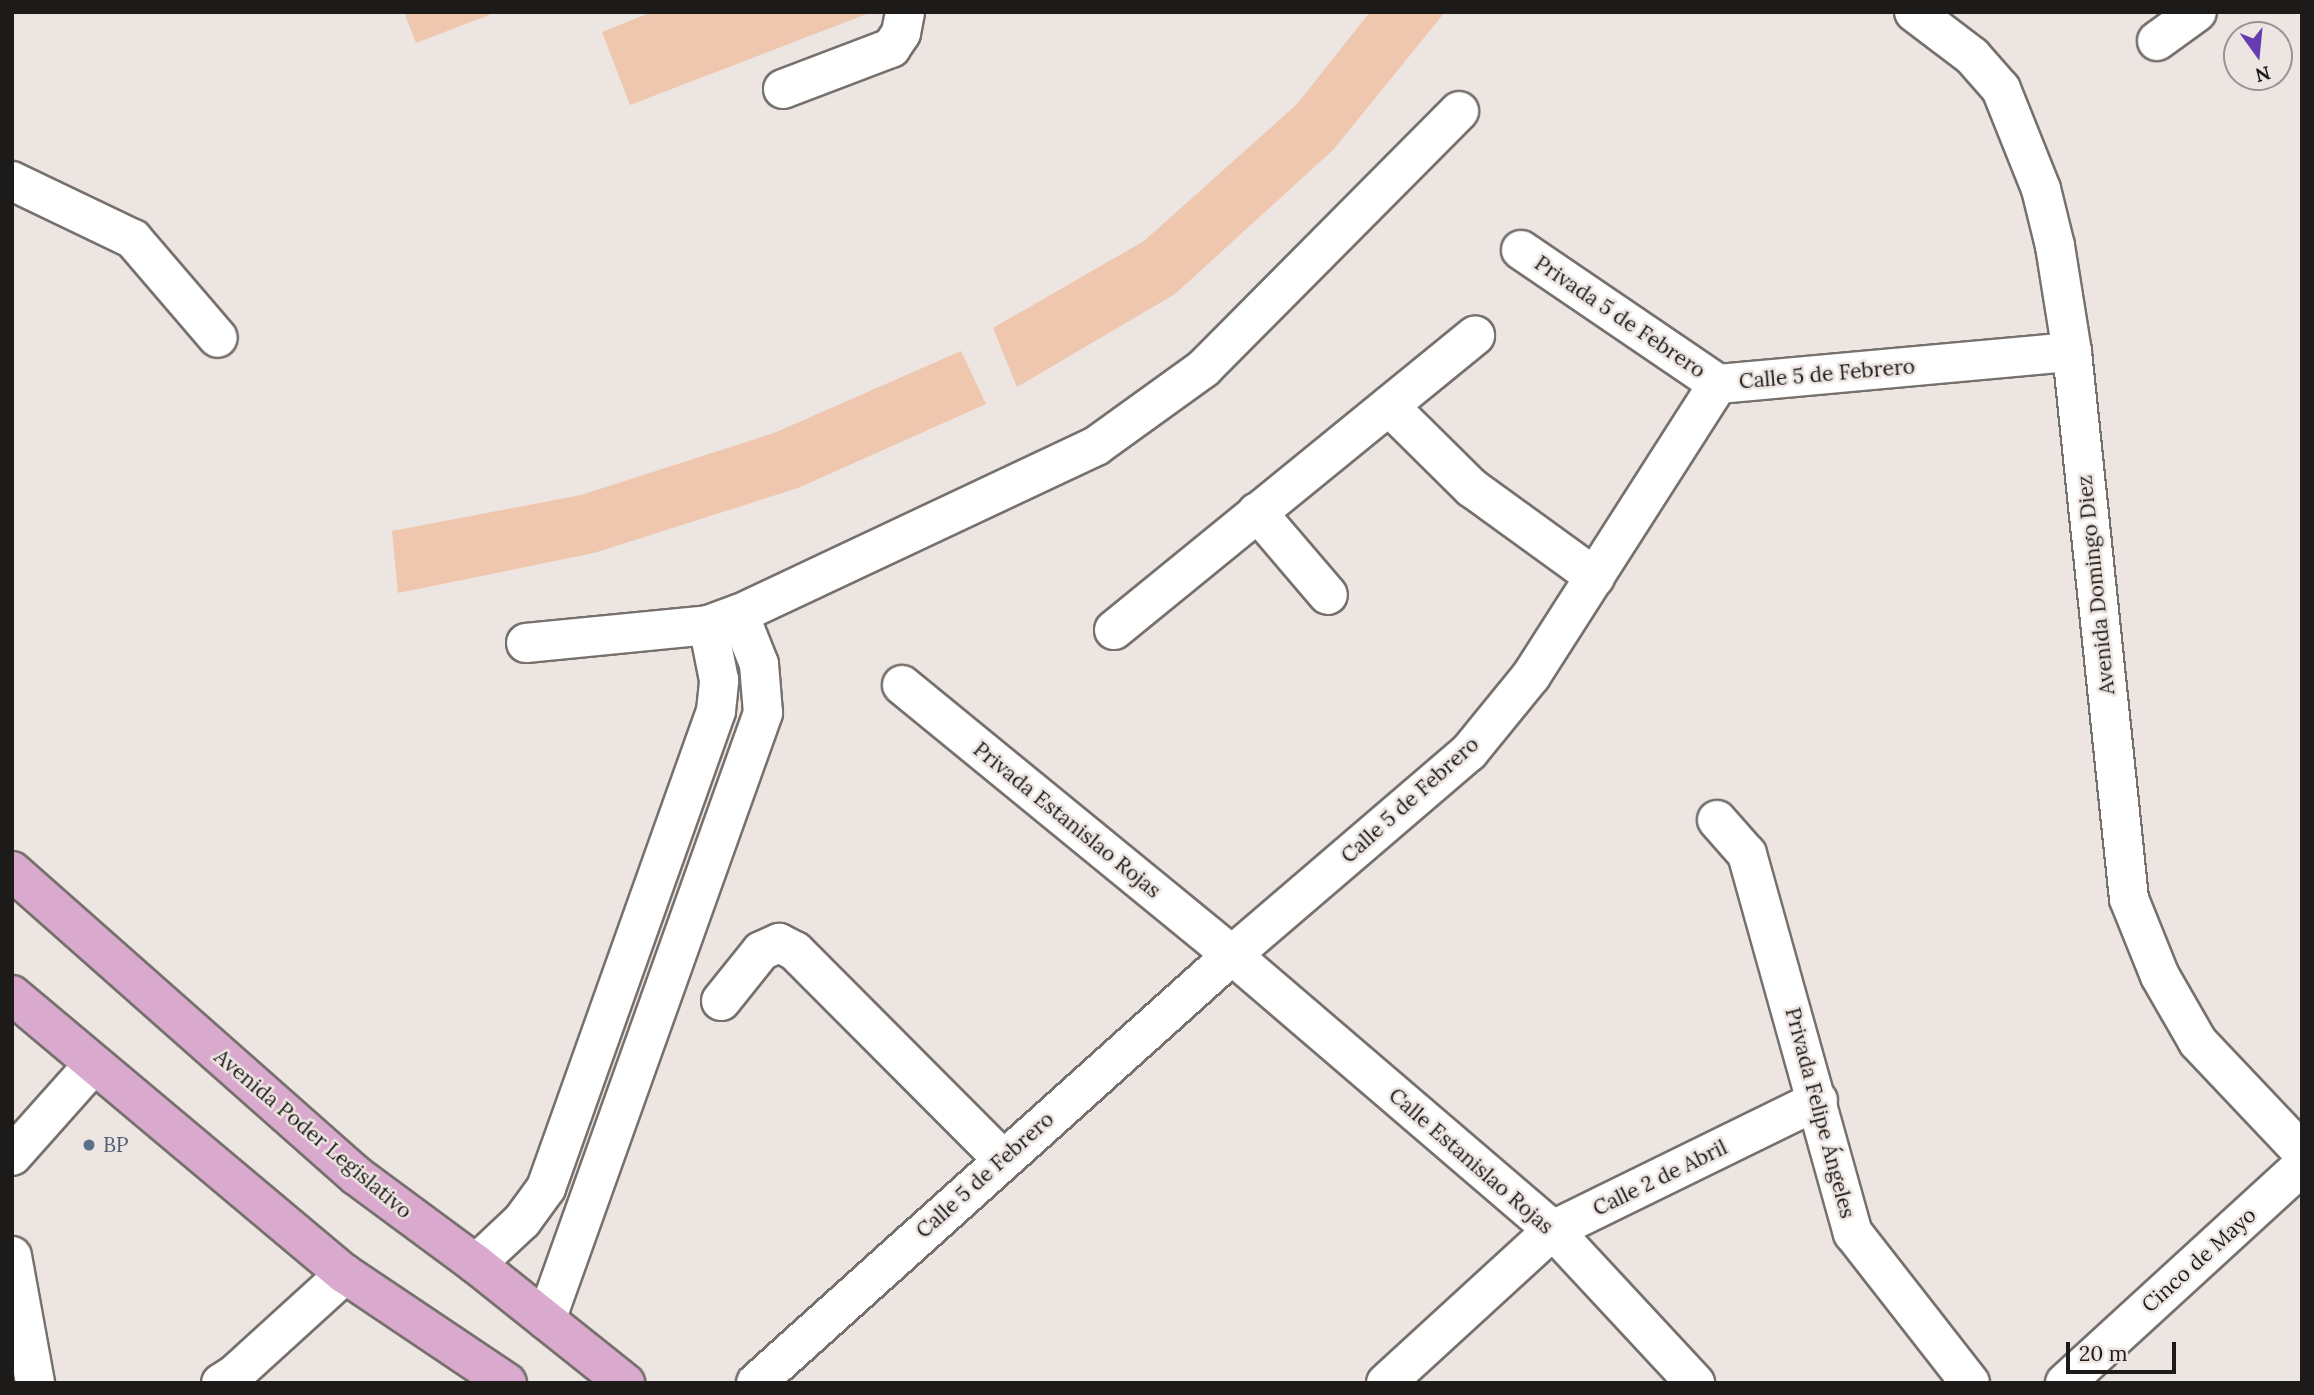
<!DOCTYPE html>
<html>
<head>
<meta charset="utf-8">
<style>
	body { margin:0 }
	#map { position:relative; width:2314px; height:1395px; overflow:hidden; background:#ece5e1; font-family:Lora,serif }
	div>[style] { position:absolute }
	.building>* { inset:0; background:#efc7ae }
	.roads { filter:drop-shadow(2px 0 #76716d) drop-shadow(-2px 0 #76716d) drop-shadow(0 2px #76716d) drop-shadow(0 -2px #76716d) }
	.minor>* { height:38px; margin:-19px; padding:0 19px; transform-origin:19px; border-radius:19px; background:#fff }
	.major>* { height:38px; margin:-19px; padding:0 19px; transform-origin:19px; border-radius:19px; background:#daaace }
	.dots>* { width:19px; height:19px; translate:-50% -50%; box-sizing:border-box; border:4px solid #ece5e1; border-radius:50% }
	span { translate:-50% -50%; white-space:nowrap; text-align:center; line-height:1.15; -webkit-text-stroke:5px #ece5e1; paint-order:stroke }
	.street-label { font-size:21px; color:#1d1b19 }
	.service-label { font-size:21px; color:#4e5e75 }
	.left { translate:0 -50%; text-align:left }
	.frame { position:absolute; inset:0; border:14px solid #1d1b19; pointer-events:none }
	.north { position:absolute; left:2223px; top:21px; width:70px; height:70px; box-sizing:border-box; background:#ece5e1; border:2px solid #999491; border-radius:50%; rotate:165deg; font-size:19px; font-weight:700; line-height:28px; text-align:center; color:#1d1b19 }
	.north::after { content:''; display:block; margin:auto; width:24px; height:32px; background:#673bb2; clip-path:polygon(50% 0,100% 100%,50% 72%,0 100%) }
	.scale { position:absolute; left:2066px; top:1342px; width:110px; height:32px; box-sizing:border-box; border:4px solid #1d1b19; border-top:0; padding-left:9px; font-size:21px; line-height:24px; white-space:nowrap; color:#1d1b19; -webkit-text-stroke:5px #ece5e1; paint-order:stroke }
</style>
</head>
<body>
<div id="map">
	<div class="building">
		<div style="clip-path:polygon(404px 12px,497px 12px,416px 43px)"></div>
		<div style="clip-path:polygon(652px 12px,872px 12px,630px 105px,602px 32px)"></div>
		<div style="clip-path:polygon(1370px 12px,1445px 12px,1333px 150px,1175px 294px,1017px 387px,993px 328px,1144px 241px,1297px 104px)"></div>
		<div style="clip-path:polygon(961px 351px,986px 404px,798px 488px,594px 553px,398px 593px,392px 531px,581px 495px,774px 433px)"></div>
	</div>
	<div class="roads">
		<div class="minor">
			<div style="left:1914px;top:12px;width:73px;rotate:37.2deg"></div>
			<div style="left:1972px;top:56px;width:44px;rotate:48.7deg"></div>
			<div style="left:2001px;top:89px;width:108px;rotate:68.2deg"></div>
			<div style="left:2041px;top:189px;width:59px;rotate:76.2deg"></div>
			<div style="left:2055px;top:246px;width:107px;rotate:80.9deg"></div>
			<div style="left:2072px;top:352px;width:550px;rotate:84.05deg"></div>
			<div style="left:2129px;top:899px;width:83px;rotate:68.1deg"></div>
			<div style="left:2160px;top:976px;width:76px;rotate:60.1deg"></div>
			<div style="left:2198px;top:1042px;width:151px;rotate:46.6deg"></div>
			<div style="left:2157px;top:41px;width:49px;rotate:-35.9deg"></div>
			<div style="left:783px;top:89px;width:116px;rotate:-20.8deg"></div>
			<div style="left:891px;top:48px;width:18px;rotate:-56deg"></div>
			<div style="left:901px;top:33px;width:21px;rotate:-79deg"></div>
			<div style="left:12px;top:181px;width:134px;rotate:25.6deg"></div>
			<div style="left:133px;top:239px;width:130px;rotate:49.4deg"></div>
			<div style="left:1521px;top:250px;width:238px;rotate:34.2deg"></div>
			<div style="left:1718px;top:384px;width:355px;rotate:-5.2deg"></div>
			<div style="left:1389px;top:406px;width:117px;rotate:44.7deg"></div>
			<div style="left:1472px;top:488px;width:152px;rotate:35.9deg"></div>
			<div style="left:1257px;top:512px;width:109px;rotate:49.5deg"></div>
			<div style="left:1114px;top:630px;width:466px;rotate:-39.2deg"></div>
			<div style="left:526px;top:643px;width:183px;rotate:-5.6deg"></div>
			<div style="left:708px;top:625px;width:33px;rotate:-20deg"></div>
			<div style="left:739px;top:614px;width:395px;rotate:-25.2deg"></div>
			<div style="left:1096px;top:446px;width:133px;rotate:-35.8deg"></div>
			<div style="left:1204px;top:368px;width:362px;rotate:-45.2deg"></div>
			<div style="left:902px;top:685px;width:426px;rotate:39.3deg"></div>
			<div style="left:1232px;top:955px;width:423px;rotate:40.6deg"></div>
			<div style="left:1553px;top:1230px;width:209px;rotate:47.1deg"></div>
			<div style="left:1717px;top:820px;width:45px;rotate:48.6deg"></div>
			<div style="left:1747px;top:854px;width:394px;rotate:74.4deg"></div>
			<div style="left:1853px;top:1233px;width:190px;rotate:52deg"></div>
			<div style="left:721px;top:1001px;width:64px;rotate:-51.3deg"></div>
			<div style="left:761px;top:951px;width:20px;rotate:-24deg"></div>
			<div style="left:779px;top:943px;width:18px;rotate:27deg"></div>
			<div style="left:795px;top:951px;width:295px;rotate:45.1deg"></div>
			<div style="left:12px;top:1156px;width:122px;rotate:-48.3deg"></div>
			<div style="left:12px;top:1256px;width:129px;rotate:79.7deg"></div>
			<div style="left:476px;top:1264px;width:63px;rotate:-43.1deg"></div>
			<div style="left:522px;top:1221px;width:41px;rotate:-54deg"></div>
			<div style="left:546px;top:1188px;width:506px;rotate:-70.38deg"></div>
			<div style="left:716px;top:711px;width:31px;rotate:-84deg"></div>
			<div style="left:719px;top:680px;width:56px;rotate:-101.3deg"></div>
			<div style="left:546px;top:1320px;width:645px;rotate:-70.33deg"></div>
			<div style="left:763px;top:713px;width:49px;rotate:-94.7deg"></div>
			<div style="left:759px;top:664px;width:54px;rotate:-111.8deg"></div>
			<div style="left:221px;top:1383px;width:15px;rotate:-32deg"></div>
			<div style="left:234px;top:1375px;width:150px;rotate:-42.3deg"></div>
			<div style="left:756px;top:1383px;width:640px;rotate:-41.96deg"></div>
			<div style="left:1232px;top:955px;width:312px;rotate:-40.6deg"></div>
			<div style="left:1469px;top:752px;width:98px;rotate:-50.8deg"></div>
			<div style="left:1531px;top:676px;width:347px;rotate:-57.4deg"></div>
			<div style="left:1386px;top:1383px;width:226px;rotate:-42.5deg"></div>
			<div style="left:1553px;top:1230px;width:295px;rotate:-26.1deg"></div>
			<div style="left:2065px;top:1383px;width:321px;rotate:-42.5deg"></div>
		</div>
		<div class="major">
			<div style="left:12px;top:871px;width:460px;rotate:41.5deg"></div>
			<div style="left:357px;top:1176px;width:148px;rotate:36.5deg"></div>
			<div style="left:476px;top:1264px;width:191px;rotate:38.6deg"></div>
			<div style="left:12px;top:995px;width:434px;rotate:40deg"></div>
			<div style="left:345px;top:1274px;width:195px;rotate:33.9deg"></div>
		</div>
	</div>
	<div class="dots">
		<div style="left:89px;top:1145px;background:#5c6f8a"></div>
	</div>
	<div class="street-label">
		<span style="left:1620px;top:317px;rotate:34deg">Privada 5 de Febrero</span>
		<span style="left:1827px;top:374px;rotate:-5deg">Calle 5 de Febrero</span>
		<span style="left:2096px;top:585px;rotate:-96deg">Avenida Domingo Diez</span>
		<span style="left:1410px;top:800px;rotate:-42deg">Calle 5 de Febrero</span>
		<span style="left:1067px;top:820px;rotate:39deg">Privada Estanislao Rojas</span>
		<span style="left:1820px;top:1113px;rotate:75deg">Privada Felipe Ángeles</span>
		<span style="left:313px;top:1134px;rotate:40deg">Avenida Poder Legislativo</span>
		<span style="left:1471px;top:1161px;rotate:41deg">Calle Estanislao Rojas</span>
		<span style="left:985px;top:1175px;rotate:-42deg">Calle 5 de Febrero</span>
		<span style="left:1660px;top:1178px;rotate:-26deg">Calle 2 de Abril</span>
		<span style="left:2199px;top:1260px;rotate:-42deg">Cinco de Mayo</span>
	</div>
	<div class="service-label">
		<span class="left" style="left:103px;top:1145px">BP</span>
	</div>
	<div class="frame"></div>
	<div class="north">N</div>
	<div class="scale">20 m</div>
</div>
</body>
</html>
